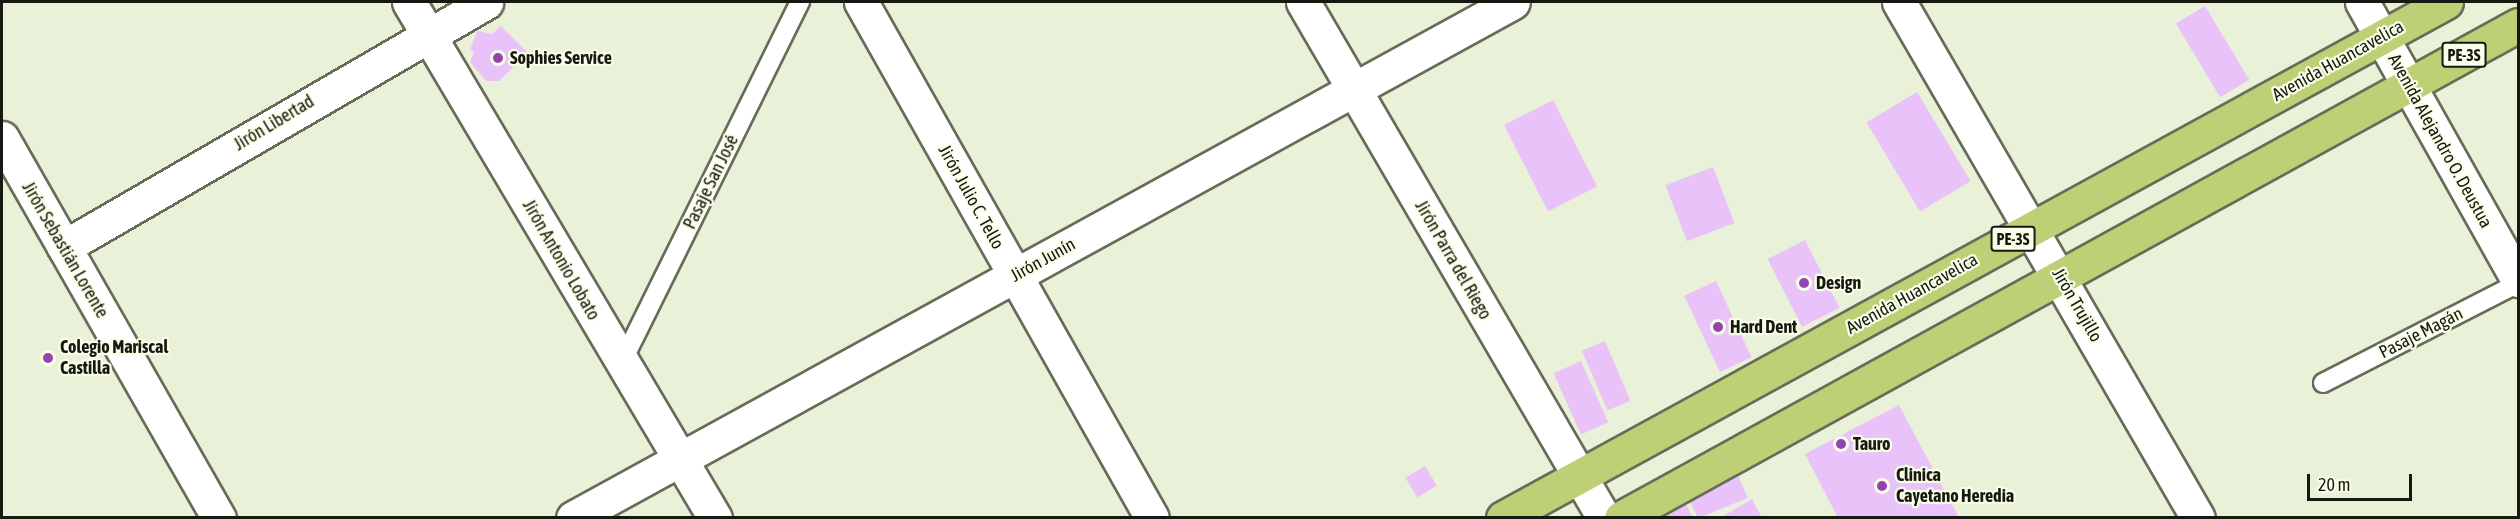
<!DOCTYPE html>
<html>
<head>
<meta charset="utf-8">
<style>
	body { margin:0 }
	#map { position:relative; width:2520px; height:519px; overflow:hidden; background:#eaf1d9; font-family:"Asap Condensed",sans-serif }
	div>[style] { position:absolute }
	.building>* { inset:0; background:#e9c2f9; transform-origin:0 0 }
	.roads { filter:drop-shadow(2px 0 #676c58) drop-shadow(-2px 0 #676c58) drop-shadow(0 2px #676c58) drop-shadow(0 -2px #676c58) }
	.service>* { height:18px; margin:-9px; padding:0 9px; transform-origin:9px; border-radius:9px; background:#fff }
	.minor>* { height:33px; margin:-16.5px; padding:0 16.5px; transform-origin:16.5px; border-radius:16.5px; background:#fff }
	.tertiary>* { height:33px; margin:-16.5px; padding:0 16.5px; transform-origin:16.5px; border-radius:16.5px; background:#fff }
	.trunk>* { height:33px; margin:-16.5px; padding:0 16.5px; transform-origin:16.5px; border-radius:16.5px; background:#bed076 }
	.dots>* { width:16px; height:16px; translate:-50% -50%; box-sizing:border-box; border:3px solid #f8fee7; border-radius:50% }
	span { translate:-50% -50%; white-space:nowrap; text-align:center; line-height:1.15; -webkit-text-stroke:4.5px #f8fee7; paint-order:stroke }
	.shield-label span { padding:2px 4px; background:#f8fee7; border:2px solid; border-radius:4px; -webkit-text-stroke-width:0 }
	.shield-label { font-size:16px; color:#171911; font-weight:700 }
	.poi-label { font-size:18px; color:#171911; font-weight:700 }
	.left { translate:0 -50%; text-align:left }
	.street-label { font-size:18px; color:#171911 }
	.frame { position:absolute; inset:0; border:3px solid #171911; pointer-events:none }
	.scale { position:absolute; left:2307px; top:474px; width:105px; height:27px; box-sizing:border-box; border:3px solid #171911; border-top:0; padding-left:8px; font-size:18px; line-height:21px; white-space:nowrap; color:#171911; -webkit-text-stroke:4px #f8fee7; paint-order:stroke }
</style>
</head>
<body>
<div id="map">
	<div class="building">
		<div style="left:2205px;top:6px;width:86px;height:34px;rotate:59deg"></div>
		<div style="clip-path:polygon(501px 26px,528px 53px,499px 81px,486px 81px,470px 62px,474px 52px,470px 50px,477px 31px,492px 34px)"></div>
		<div style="left:1917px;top:92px;width:104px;height:59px;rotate:59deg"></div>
		<div style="left:1553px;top:100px;width:97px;height:55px;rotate:63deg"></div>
		<div style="left:1713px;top:167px;width:60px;height:51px;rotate:69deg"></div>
		<div style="left:1805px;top:240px;width:76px;height:42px;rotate:63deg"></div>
		<div style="left:1716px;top:281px;width:84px;height:35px;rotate:65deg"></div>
		<div style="left:1605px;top:341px;width:65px;height:25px;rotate:67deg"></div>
		<div style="left:1581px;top:361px;width:67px;height:30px;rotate:66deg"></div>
		<div style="clip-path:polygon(1899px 405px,1959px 518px,1838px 518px,1805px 454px)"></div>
		<div style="left:1425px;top:466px;width:23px;height:23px;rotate:59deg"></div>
		<div style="clip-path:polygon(1738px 476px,1748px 498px,1698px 518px,1689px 500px)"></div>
		<div style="clip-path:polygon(1752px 499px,1762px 518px,1720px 518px)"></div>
		<div style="clip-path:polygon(1685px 502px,1693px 518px,1655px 518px)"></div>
	</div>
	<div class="roads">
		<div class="service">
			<div style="left:622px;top:362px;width:402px;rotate:-63.7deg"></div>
			<div style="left:2323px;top:383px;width:219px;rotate:-27.1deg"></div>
		</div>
		<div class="minor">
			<div style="left:409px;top:2px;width:600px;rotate:59.33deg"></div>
			<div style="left:861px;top:2px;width:592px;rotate:60.58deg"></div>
			<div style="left:1899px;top:2px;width:596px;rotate:59.91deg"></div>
			<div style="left:2362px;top:2px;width:319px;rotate:60.7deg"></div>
			<div style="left:2px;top:138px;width:438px;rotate:60.3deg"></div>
			<div style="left:64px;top:247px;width:488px;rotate:-30.1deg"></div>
			<div style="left:573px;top:518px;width:1072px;rotate:-28.76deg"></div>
		</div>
		<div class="tertiary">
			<div style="left:1303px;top:2px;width:597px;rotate:59.74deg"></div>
		</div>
		<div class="trunk">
			<div style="left:1503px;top:518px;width:1075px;rotate:-28.69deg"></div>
			<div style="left:1621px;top:518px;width:1024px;rotate:-28.79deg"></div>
		</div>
	</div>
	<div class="dots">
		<div style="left:498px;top:58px;background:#9543b2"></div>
		<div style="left:1804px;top:283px;background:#9543b2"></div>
		<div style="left:1718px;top:327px;background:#9543b2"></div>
		<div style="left:48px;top:358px;background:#9543b2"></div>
		<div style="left:1841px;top:444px;background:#9543b2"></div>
		<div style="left:1882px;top:486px;background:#9543b2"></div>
	</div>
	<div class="shield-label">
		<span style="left:2464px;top:55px">PE-3S</span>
		<span style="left:2013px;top:239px">PE-3S</span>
	</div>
	<div class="poi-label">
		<span class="left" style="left:510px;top:58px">Sophies Service</span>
		<span class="left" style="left:1816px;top:283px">Design</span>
		<span class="left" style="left:1730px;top:327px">Hard Dent</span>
		<span class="left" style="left:60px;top:358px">Colegio Mariscal<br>Castilla</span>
		<span class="left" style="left:1853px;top:444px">Tauro</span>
		<span class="left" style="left:1896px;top:486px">Clinica<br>Cayetano Heredia</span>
	</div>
	<div class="street-label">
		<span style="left:2338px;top:61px;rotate:-29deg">Avenida Huancavelica</span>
		<span style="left:274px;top:123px;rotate:-31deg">Jirón Libertad</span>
		<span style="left:2440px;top:141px;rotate:61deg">Avenida Alejandro O. Deustua</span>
		<span style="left:711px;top:182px;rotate:-64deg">Pasaje San José</span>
		<span style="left:971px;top:197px;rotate:61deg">Jirón Julio C. Tello</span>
		<span style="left:65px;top:250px;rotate:60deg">Jirón Sebastián Lorente</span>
		<span style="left:561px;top:260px;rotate:60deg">Jirón Antonio Lobato</span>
		<span style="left:1043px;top:260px;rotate:-29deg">Jirón Junín</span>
		<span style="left:1453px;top:260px;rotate:60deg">Jirón Parra del Riego</span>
		<span style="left:1912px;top:294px;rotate:-29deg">Avenida Huancavelica</span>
		<span style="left:2077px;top:305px;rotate:60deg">Jirón Trujillo</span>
		<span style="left:2421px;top:333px;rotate:-27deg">Pasaje Magán</span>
	</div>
	<div class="frame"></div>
	<div class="scale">20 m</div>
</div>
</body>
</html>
